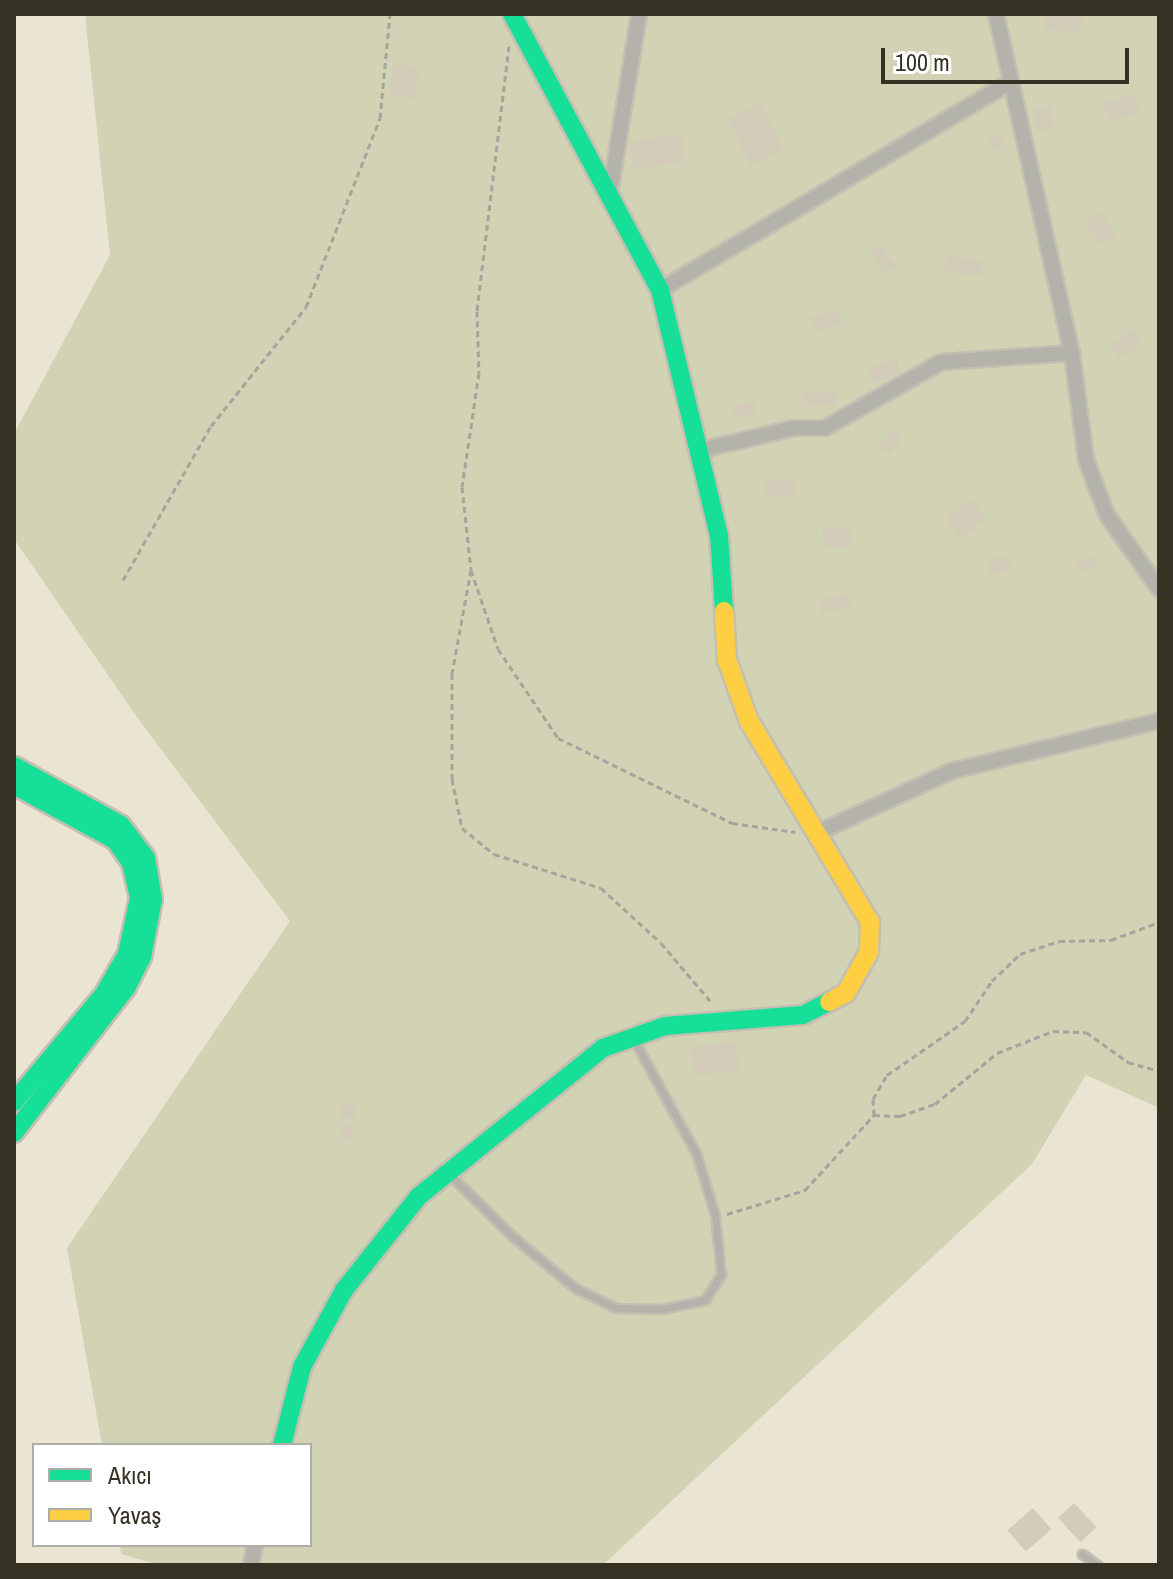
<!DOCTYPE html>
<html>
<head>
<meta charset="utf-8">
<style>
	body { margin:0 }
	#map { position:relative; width:1173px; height:1579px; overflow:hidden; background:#eae4d2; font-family:"Archivo Narrow",sans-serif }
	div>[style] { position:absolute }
	.green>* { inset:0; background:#d2d2b4 }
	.building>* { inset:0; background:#d2ccb9; transform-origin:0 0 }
	.path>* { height:3px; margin-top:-1.5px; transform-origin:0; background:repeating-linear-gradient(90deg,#a6a49c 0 6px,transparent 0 10px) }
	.roads { filter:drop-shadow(2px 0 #c4bfb1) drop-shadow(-2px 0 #c4bfb1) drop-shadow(0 2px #c4bfb1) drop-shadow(0 -2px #c4bfb1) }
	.lane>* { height:7px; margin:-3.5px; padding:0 3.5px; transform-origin:3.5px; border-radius:3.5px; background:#b3b3ac }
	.street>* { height:14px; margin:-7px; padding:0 7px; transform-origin:7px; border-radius:7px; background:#b3b3ac }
	.fast>* { height:18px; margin:-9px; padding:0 9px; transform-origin:9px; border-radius:9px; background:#16e098 }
	.slow>* { height:18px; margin:-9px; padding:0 9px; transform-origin:9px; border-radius:9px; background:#ffcf43 }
	span { translate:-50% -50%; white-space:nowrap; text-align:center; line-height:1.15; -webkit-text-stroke:8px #fff; paint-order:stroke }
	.frame { position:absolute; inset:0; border:16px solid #353123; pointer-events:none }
	.legend { position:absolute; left:32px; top:1443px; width:280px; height:104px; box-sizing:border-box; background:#fff; border:2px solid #aeada7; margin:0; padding:10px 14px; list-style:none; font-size:24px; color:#353123 }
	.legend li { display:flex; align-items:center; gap:16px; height:40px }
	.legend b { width:40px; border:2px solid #aeada7 }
	.scale { position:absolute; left:881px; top:48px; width:248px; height:36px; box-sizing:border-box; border:4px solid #353123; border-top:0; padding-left:10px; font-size:24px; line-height:28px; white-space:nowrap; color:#353123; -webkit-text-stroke:6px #fff; paint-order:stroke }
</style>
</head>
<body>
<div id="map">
	<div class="green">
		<div style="clip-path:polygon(85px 14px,1159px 14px,1159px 1108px,1086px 1075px,1032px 1164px,603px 1565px,160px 1565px,121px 1554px,120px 1545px,310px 1545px,310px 1445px,102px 1445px,67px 1248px,290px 921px,139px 720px,14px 539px,14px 434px,110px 255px)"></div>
	</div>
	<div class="building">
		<div style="clip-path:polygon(1047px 14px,1083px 16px,1080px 31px,1045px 30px)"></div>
		<div style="left:394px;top:64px;width:25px;height:31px;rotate:9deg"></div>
		<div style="left:1133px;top:94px;width:19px;height:31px;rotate:72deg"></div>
		<div style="left:760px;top:102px;width:53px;height:36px;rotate:64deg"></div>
		<div style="left:1052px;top:107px;width:22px;height:18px;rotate:87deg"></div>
		<div style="left:681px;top:134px;width:28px;height:52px;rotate:82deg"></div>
		<div style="left:998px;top:134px;width:12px;height:12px;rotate:59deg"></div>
		<div style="left:1100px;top:211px;width:29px;height:19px;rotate:54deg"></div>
		<div style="left:879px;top:245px;width:27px;height:13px;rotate:48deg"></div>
		<div style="left:947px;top:255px;width:36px;height:16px;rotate:9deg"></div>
		<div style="left:840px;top:311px;width:14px;height:30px;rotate:78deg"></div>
		<div style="left:1132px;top:329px;width:17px;height:28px;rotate:54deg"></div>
		<div style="left:896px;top:358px;width:16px;height:30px;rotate:72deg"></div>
		<div style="left:837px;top:392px;width:14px;height:35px;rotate:90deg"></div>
		<div style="left:755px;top:402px;width:12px;height:24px;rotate:81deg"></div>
		<div style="left:893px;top:429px;width:13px;height:22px;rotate:39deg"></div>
		<div style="left:794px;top:479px;width:15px;height:30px;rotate:86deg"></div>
		<div style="clip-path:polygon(971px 498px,987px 518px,960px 541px,947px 518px)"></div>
		<div style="left:851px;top:526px;width:20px;height:29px;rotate:84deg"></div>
		<div style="left:1009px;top:556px;width:15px;height:22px;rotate:79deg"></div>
		<div style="left:1095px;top:556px;width:10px;height:20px;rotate:73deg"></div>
		<div style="left:848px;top:593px;width:14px;height:30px;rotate:78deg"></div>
		<div style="left:736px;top:1042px;width:29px;height:46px;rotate:84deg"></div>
		<div style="left:342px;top:1103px;width:14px;height:14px;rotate:4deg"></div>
		<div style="left:341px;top:1124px;width:12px;height:16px"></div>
		<div style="left:1074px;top:1503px;width:33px;height:22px;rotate:47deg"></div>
		<div style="left:1033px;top:1508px;width:28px;height:34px;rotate:49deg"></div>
	</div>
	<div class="path">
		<div style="left:509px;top:46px;width:267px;rotate:96.9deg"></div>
		<div style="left:477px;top:311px;width:62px;rotate:88.2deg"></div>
		<div style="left:479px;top:373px;width:115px;rotate:98.5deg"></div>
		<div style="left:462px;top:487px;width:83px;rotate:83.8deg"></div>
		<div style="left:471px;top:570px;width:83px;rotate:71.1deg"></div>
		<div style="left:498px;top:649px;width:107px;rotate:56deg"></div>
		<div style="left:558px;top:738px;width:194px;rotate:26deg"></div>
		<div style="left:732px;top:823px;width:64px;rotate:8.1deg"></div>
		<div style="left:471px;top:570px;width:106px;rotate:100.4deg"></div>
		<div style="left:452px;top:674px;width:105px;rotate:90deg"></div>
		<div style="left:452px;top:779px;width:50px;rotate:78.5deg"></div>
		<div style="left:462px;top:828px;width:41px;rotate:39.1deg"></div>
		<div style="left:494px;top:854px;width:112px;rotate:17.6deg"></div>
		<div style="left:601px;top:888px;width:81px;rotate:42.5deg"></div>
		<div style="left:661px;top:943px;width:80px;rotate:49.6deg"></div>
		<div style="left:123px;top:580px;width:177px;rotate:-60.3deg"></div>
		<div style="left:211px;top:426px;width:152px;rotate:-51.4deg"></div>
		<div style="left:306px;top:307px;width:203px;rotate:-68.6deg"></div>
		<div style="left:380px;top:118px;width:104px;rotate:-84.5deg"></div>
		<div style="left:874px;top:1115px;width:16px;rotate:-94deg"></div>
		<div style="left:873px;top:1099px;width:28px;rotate:-60deg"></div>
		<div style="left:887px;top:1075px;width:95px;rotate:-34.7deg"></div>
		<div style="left:965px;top:1021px;width:48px;rotate:-56deg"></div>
		<div style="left:992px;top:981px;width:39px;rotate:-44deg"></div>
		<div style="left:1020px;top:954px;width:41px;rotate:-18.4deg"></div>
		<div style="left:1059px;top:941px;width:52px;rotate:-1.1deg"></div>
		<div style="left:1111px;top:940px;width:51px;rotate:-20.6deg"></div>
		<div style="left:727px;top:1214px;width:82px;rotate:-17.1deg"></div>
		<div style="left:805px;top:1190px;width:102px;rotate:-47.4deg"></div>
		<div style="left:874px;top:1115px;width:26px;rotate:2deg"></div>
		<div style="left:900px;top:1116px;width:37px;rotate:-19deg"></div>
		<div style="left:935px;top:1104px;width:80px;rotate:-39.4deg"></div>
		<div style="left:997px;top:1053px;width:60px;rotate:-21.4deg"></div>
		<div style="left:1053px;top:1031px;width:33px;rotate:2deg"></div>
		<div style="left:1086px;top:1032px;width:52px;rotate:35.5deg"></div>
		<div style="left:1128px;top:1062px;width:32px;rotate:16deg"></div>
	</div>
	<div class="roads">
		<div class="lane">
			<div style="left:450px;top:1175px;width:87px;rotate:44.5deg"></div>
			<div style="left:512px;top:1236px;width:82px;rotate:39.5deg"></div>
			<div style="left:575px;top:1288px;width:46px;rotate:26deg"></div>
			<div style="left:616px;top:1308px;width:46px;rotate:1.2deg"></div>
			<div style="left:662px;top:1309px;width:44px;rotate:-11.8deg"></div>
			<div style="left:705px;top:1300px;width:31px;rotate:-58deg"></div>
			<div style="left:721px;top:1274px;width:59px;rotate:-95.8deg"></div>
			<div style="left:715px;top:1215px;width:65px;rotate:-107deg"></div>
			<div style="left:696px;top:1153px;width:129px;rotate:-118.8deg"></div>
			<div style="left:1082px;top:1554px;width:19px;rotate:36deg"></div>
		</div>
		<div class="street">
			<div style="left:996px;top:14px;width:347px;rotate:77.4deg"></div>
			<div style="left:1072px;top:353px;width:108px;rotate:82.5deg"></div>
			<div style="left:1086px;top:460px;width:59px;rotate:69.1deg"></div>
			<div style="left:1107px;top:515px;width:90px;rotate:54.9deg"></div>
			<div style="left:610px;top:193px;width:181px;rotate:-80.8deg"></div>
			<div style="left:660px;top:290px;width:408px;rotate:-30.7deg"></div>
			<div style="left:697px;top:451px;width:100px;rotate:-13.3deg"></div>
			<div style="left:794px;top:428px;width:31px"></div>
			<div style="left:825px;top:428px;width:133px;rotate:-29.6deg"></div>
			<div style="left:941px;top:362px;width:131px;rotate:-3.9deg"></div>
			<div style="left:815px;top:834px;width:151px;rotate:-24.7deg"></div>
			<div style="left:952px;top:771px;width:213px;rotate:-13.6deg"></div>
			<div style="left:251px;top:1565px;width:20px;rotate:-79deg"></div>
		</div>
		<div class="fast">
			<div style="left:512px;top:14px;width:313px;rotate:61.8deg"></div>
			<div style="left:660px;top:290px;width:252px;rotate:76.5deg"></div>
			<div style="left:719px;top:535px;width:76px;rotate:86.2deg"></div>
			<div style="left:14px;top:766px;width:122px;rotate:28.9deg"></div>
			<div style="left:121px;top:825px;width:41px;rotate:52.9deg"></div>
			<div style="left:146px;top:858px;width:42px;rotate:80.3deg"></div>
			<div style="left:153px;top:899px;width:59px;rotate:100.7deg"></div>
			<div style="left:142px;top:957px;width:35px;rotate:117deg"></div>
			<div style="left:126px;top:988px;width:183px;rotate:127.7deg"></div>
			<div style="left:14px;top:785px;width:115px;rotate:28.6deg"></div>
			<div style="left:115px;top:840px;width:28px;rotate:55deg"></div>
			<div style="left:131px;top:863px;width:36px;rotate:77deg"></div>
			<div style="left:139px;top:898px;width:57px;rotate:102.1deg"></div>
			<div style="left:127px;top:954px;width:46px;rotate:119.9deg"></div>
			<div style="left:104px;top:994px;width:141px;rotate:129.8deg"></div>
			<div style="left:282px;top:1445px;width:81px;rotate:-75.6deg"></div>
			<div style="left:302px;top:1367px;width:88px;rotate:-61.4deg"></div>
			<div style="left:344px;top:1290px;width:120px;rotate:-51.4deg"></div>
			<div style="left:419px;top:1196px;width:236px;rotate:-38.8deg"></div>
			<div style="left:603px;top:1048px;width:66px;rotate:-19.5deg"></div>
			<div style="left:665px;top:1026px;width:138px;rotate:-4.6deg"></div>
			<div style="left:803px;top:1015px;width:29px;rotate:-27deg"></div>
		</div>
		<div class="slow">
			<div style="left:724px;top:611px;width:49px;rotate:86.5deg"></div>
			<div style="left:727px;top:660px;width:65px;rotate:70.2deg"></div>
			<div style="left:749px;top:721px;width:235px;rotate:59deg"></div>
			<div style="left:870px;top:922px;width:30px;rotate:92deg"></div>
			<div style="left:869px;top:952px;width:47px;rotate:119.3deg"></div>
			<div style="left:846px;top:993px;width:19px;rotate:152deg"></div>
		</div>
	</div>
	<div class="frame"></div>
	<ul class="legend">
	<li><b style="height:10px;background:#16e098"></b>Akıcı</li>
	<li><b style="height:10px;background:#ffcf43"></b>Yavaş</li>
	</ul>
	<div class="scale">100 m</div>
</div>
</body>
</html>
